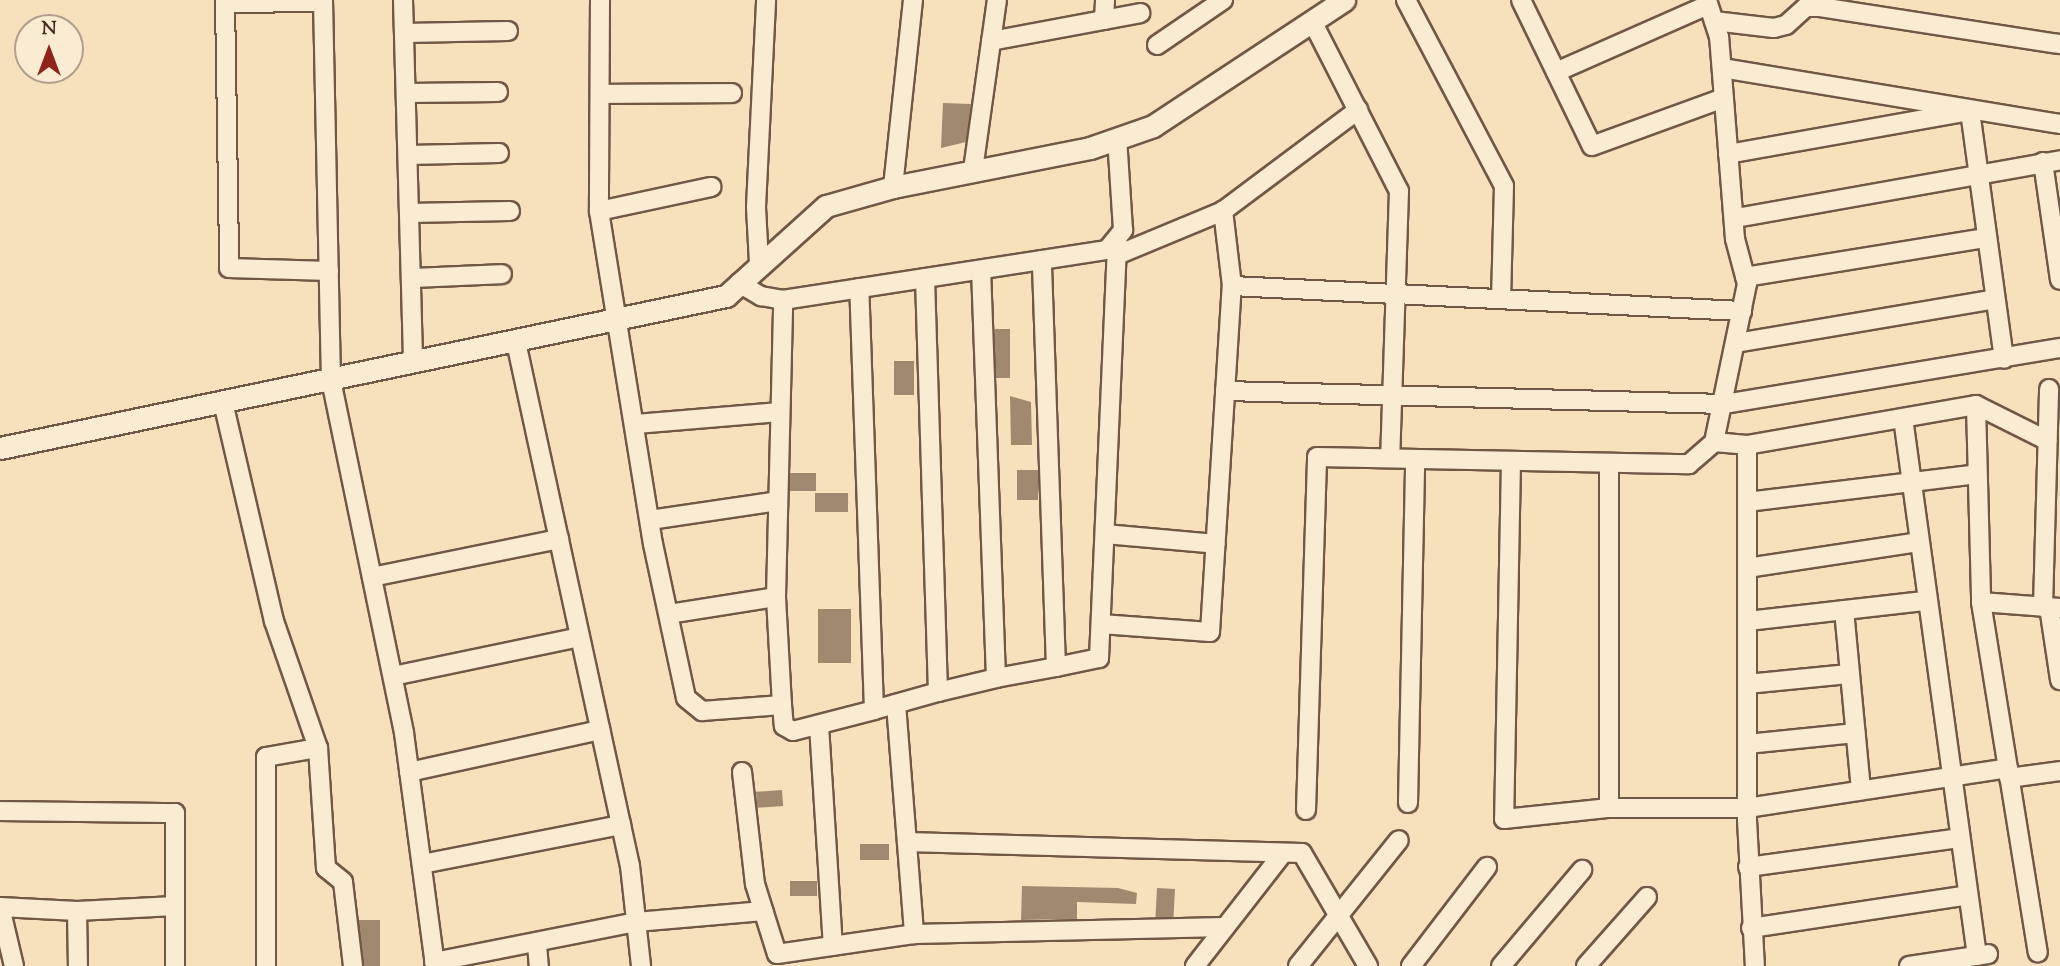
<!DOCTYPE html>
<html>
<head>
<meta charset="utf-8">
<style>
	body { margin:0 }
	#map { position:relative; width:2060px; height:966px; overflow:hidden; background:#f7e0bc; font-family:"Sorts Mill Goudy",serif }
	div>[style] { position:absolute }
	.building>* { inset:0; background:#a18970; transform-origin:0 0 }
	.roads { filter:drop-shadow(2px 0 #715846) drop-shadow(-2px 0 #715846) drop-shadow(0 2px #715846) drop-shadow(0 -2px #715846) }
	.minor>* { height:18px; margin:-9px; padding:0 9px; transform-origin:9px; border-radius:9px; background:#faebd3 }
	.tertiary>* { height:21px; margin:-10.5px; padding:0 10.5px; transform-origin:10.5px; border-radius:10.5px; background:#faebd3 }
	span { translate:-50% -50%; white-space:nowrap; text-align:center; line-height:1.15; -webkit-text-stroke:6px #faebd3; paint-order:stroke }
	.north { position:absolute; left:14px; top:14px; width:70px; height:70px; box-sizing:border-box; background:#faebd3; border:2px solid #b19e8b; border-radius:50%; rotate:0deg; font-size:19px; font-weight:700; line-height:28px; text-align:center; color:#442b1e }
	.north::after { content:''; display:block; margin:auto; width:24px; height:32px; background:#8f2418; clip-path:polygon(50% 0,100% 100%,50% 72%,0 100%) }
</style>
</head>
<body>
<div id="map">
	<div class="building">
		<div style="clip-path:polygon(943px 103px,971px 104px,966px 142px,941px 148px)"></div>
		<div style="left:1010px;top:329px;width:49px;height:15px;rotate:90deg"></div>
		<div style="left:894px;top:361px;width:20px;height:34px"></div>
		<div style="clip-path:polygon(1010px 396px,1031px 402px,1032px 445px,1011px 445px)"></div>
		<div style="left:1017px;top:470px;width:21px;height:30px"></div>
		<div style="left:790px;top:473px;width:26px;height:18px"></div>
		<div style="left:815px;top:493px;width:33px;height:19px"></div>
		<div style="left:818px;top:609px;width:33px;height:54px"></div>
		<div style="left:782px;top:790px;width:16px;height:26px;rotate:86deg"></div>
		<div style="left:860px;top:844px;width:29px;height:16px"></div>
		<div style="left:790px;top:881px;width:27px;height:15px"></div>
		<div style="clip-path:polygon(1022px 886px,1118px 888px,1137px 893px,1136px 904px,1077px 902px,1077px 919px,1021px 920px)"></div>
		<div style="left:1157px;top:888px;width:18px;height:29px;rotate:3deg"></div>
		<div style="left:359px;top:920px;width:21px;height:46px"></div>
	</div>
	<div class="roads">
		<div class="minor">
			<div style="left:225px;top:0;width:268px;rotate:89.1deg"></div>
			<div style="left:229px;top:268px;width:100px;rotate:1.7deg"></div>
			<div style="left:323px;top:0;width:380px;rotate:88.8deg"></div>
			<div style="left:331px;top:380px;width:360px;rotate:78.3deg"></div>
			<div style="left:404px;top:733px;width:235px;rotate:82.4deg"></div>
			<div style="left:403px;top:0;width:363px;rotate:88.4deg"></div>
			<div style="left:600px;top:0;width:211px;rotate:90.3deg"></div>
			<div style="left:599px;top:211px;width:337px;rotate:80.8deg"></div>
			<div style="left:653px;top:544px;width:157px;rotate:77.9deg"></div>
			<div style="left:686px;top:698px;width:21px;rotate:39deg"></div>
			<div style="left:702px;top:711px;width:80px;rotate:-4.3deg"></div>
			<div style="left:782px;top:705px;width:108px;rotate:-93.2deg"></div>
			<div style="left:776px;top:597px;width:297px;rotate:-88.6deg"></div>
			<div style="left:783px;top:300px;width:328px;rotate:-8.8deg"></div>
			<div style="left:1107px;top:250px;width:26px;rotate:-51deg"></div>
			<div style="left:1123px;top:230px;width:92px;rotate:-93.7deg"></div>
			<div style="left:1406px;top:0;width:210px;rotate:62.2deg"></div>
			<div style="left:1504px;top:186px;width:113px;rotate:91.5deg"></div>
			<div style="left:1521px;top:0;width:162px;rotate:64.1deg"></div>
			<div style="left:1592px;top:146px;width:140px;rotate:-20deg"></div>
			<div style="left:226px;top:3px;width:97px;rotate:-0.6deg"></div>
			<div style="left:1104px;top:20px;width:20px;rotate:-87deg"></div>
			<div style="left:1312px;top:21px;width:191px;rotate:62.9deg"></div>
			<div style="left:1399px;top:191px;width:267px;rotate:91.9deg"></div>
			<div style="left:1714px;top:21px;width:60px;rotate:6.7deg"></div>
			<div style="left:1774px;top:28px;width:12px;rotate:-14deg"></div>
			<div style="left:1786px;top:25px;width:27px;rotate:-42deg"></div>
			<div style="left:1806px;top:7px;width:14px"></div>
			<div style="left:1820px;top:7px;width:243px;rotate:8.8deg"></div>
			<div style="left:405px;top:33px;width:103px;rotate:-1.1deg"></div>
			<div style="left:991px;top:41px;width:152px;rotate:-10.6deg"></div>
			<div style="left:1157px;top:45px;width:80px;rotate:-34.3deg"></div>
			<div style="left:1722px;top:68px;width:343px;rotate:9.4deg"></div>
			<div style="left:1556px;top:72px;width:166px;rotate:-23.8deg"></div>
			<div style="left:406px;top:93px;width:92px;rotate:-0.6deg"></div>
			<div style="left:600px;top:94px;width:132px;rotate:-0.4deg"></div>
			<div style="left:1728px;top:154px;width:246px;rotate:-10.1deg"></div>
			<div style="left:1970px;top:111px;width:250px;rotate:82.2deg"></div>
			<div style="left:408px;top:155px;width:91px;rotate:-1.3deg"></div>
			<div style="left:2043px;top:162px;width:119px;rotate:81.8deg"></div>
			<div style="left:973px;top:170px;width:172px;rotate:-82deg"></div>
			<div style="left:893px;top:187px;width:188px;rotate:-83.9deg"></div>
			<div style="left:599px;top:211px;width:115px;rotate:-12.1deg"></div>
			<div style="left:409px;top:213px;width:101px;rotate:-1.1deg"></div>
			<div style="left:1736px;top:218px;width:329px;rotate:-10.1deg"></div>
			<div style="left:1117px;top:255px;width:115px;rotate:-22.5deg"></div>
			<div style="left:1223px;top:211px;width:169px;rotate:-36.8deg"></div>
			<div style="left:759px;top:263px;width:56px;rotate:-93.1deg"></div>
			<div style="left:756px;top:207px;width:207px;rotate:-87.2deg"></div>
			<div style="left:1745px;top:277px;width:244px;rotate:-9.2deg"></div>
			<div style="left:411px;top:278px;width:91px;rotate:-2.5deg"></div>
			<div style="left:739px;top:283px;width:26px;rotate:31deg"></div>
			<div style="left:761px;top:296px;width:22px;rotate:10deg"></div>
			<div style="left:1232px;top:286px;width:511px;rotate:2.81deg"></div>
			<div style="left:516px;top:342px;width:536px;rotate:77.73deg"></div>
			<div style="left:630px;top:866px;width:101px;rotate:83.7deg"></div>
			<div style="left:1736px;top:343px;width:263px;rotate:-9.6deg"></div>
			<div style="left:1225px;top:391px;width:500px;rotate:1.49deg"></div>
			<div style="left:1725px;top:404px;width:340px;rotate:-9.5deg"></div>
			<div style="left:223px;top:402px;width:225px;rotate:76.9deg"></div>
			<div style="left:274px;top:621px;width:134px;rotate:70.9deg"></div>
			<div style="left:1976px;top:405px;width:197px;rotate:88.5deg"></div>
			<div style="left:1981px;top:602px;width:355px;rotate:80.8deg"></div>
			<div style="left:1903px;top:418px;width:543px;rotate:82.17deg"></div>
			<div style="left:636px;top:424px;width:144px;rotate:-4.8deg"></div>
			<div style="left:1714px;top:442px;width:33px;rotate:5deg"></div>
			<div style="left:1747px;top:445px;width:232px;rotate:-9.9deg"></div>
			<div style="left:1976px;top:405px;width:80px;rotate:26.6deg"></div>
			<div style="left:1747px;top:445px;width:375px;rotate:90deg"></div>
			<div style="left:1747px;top:820px;width:146px;rotate:86.9deg"></div>
			<div style="left:1511px;top:461px;width:358px;rotate:91.1deg"></div>
			<div style="left:1504px;top:819px;width:106px;rotate:-6deg"></div>
			<div style="left:1609px;top:808px;width:138px"></div>
			<div style="left:1747px;top:808px;width:264px;rotate:-8.7deg"></div>
			<div style="left:1609px;top:463px;width:345px;rotate:90deg"></div>
			<div style="left:1747px;top:502px;width:232px;rotate:-6.9deg"></div>
			<div style="left:650px;top:520px;width:129px;rotate:-8.4deg"></div>
			<div style="left:1105px;top:534px;width:111px;rotate:5.1deg"></div>
			<div style="left:1747px;top:568px;width:173px;rotate:-8.6deg"></div>
			<div style="left:372px;top:577px;width:191px;rotate:-11.5deg"></div>
			<div style="left:1981px;top:602px;width:79px;rotate:4.3deg"></div>
			<div style="left:2043px;top:607px;width:218px;rotate:-88.4deg"></div>
			<div style="left:2049px;top:607px;width:74px;rotate:81.4deg"></div>
			<div style="left:1844px;top:610px;width:181px;rotate:84.6deg"></div>
			<div style="left:669px;top:614px;width:108px;rotate:-9deg"></div>
			<div style="left:1748px;top:621px;width:177px;rotate:-6.5deg"></div>
			<div style="left:1101px;top:624px;width:109px;rotate:4.2deg"></div>
			<div style="left:1210px;top:632px;width:347px;rotate:-86.4deg"></div>
			<div style="left:1232px;top:286px;width:76px;rotate:-96.8deg"></div>
			<div style="left:1056px;top:667px;width:44px;rotate:-11.8deg"></div>
			<div style="left:1099px;top:658px;width:420px;rotate:-87.5deg"></div>
			<div style="left:393px;top:676px;width:191px;rotate:-11.8deg"></div>
			<div style="left:996px;top:678px;width:61px;rotate:-10.4deg"></div>
			<div style="left:1056px;top:667px;width:407px;rotate:-92deg"></div>
			<div style="left:1747px;top:684px;width:102px;rotate:-5.6deg"></div>
			<div style="left:938px;top:692px;width:60px;rotate:-13.6deg"></div>
			<div style="left:996px;top:678px;width:408px;rotate:-92.1deg"></div>
			<div style="left:896px;top:704px;width:231px;rotate:85.5deg"></div>
			<div style="left:782px;top:705px;width:21px;rotate:85deg"></div>
			<div style="left:784px;top:726px;width:10px;rotate:29deg"></div>
			<div style="left:793px;top:731px;width:84px;rotate:-14.5deg"></div>
			<div style="left:874px;top:710px;width:422px;rotate:-92deg"></div>
			<div style="left:874px;top:710px;width:66px;rotate:-15.7deg"></div>
			<div style="left:938px;top:692px;width:414px;rotate:-91.8deg"></div>
			<div style="left:819px;top:725px;width:221px;rotate:86.4deg"></div>
			<div style="left:1747px;top:744px;width:109px;rotate:-5.8deg"></div>
			<div style="left:409px;top:772px;width:196px;rotate:-12.4deg"></div>
			<div style="left:742px;top:772px;width:113px;rotate:83.4deg"></div>
			<div style="left:755px;top:884px;width:73px;rotate:72.6deg"></div>
			<div style="left:777px;top:954px;width:138px;rotate:-8.3deg"></div>
			<div style="left:914px;top:934px;width:311px;rotate:-1.3deg"></div>
			<div style="left:2009px;top:778px;width:51px;rotate:-7.8deg"></div>
			<div style="left:1408px;top:803px;width:344px;rotate:-88.8deg"></div>
			<div style="left:1306px;top:810px;width:353px;rotate:-88.2deg"></div>
			<div style="left:1317px;top:457px;width:372px;rotate:1.1deg"></div>
			<div style="left:1689px;top:464px;width:33px;rotate:-41deg"></div>
			<div style="left:1714px;top:442px;width:161px;rotate:-78.2deg"></div>
			<div style="left:1747px;top:284px;width:47px;rotate:-104.9deg"></div>
			<div style="left:1735px;top:239px;width:203px;rotate:-94.5deg"></div>
			<div style="left:1719px;top:37px;width:39px;rotate:-108deg"></div>
			<div style="left:0;top:811px;width:175px;rotate:0.7deg"></div>
			<div style="left:175px;top:813px;width:153px;rotate:90deg"></div>
			<div style="left:907px;top:842px;width:395px;rotate:1.6deg"></div>
			<div style="left:1302px;top:853px;width:131px;rotate:59.7deg"></div>
			<div style="left:422px;top:864px;width:203px;rotate:-11.1deg"></div>
			<div style="left:1748px;top:867px;width:213px;rotate:-7.8deg"></div>
			<div style="left:0;top:907px;width:77px;rotate:3deg"></div>
			<div style="left:77px;top:911px;width:98px;rotate:-2.9deg"></div>
			<div style="left:0;top:907px;width:61px;rotate:76.7deg"></div>
			<div style="left:77px;top:911px;width:55px;rotate:89deg"></div>
			<div style="left:1751px;top:928px;width:219px;rotate:-8.6deg"></div>
			<div style="left:537px;top:945px;width:21px;rotate:85deg"></div>
			<div style="left:434px;top:962px;width:206px;rotate:-11.2deg"></div>
			<div style="left:636px;top:922px;width:128px;rotate:-4.9deg"></div>
			<div style="left:266px;top:966px;width:209px;rotate:-90deg"></div>
			<div style="left:266px;top:757px;width:53px;rotate:-9.8deg"></div>
			<div style="left:318px;top:748px;width:120px;rotate:86.2deg"></div>
			<div style="left:326px;top:868px;width:22px;rotate:39deg"></div>
			<div style="left:343px;top:882px;width:85px;rotate:83.2deg"></div>
			<div style="left:1195px;top:966px;width:143px;rotate:-52.1deg"></div>
			<div style="left:1298px;top:966px;width:161px;rotate:-51.3deg"></div>
			<div style="left:1411px;top:966px;width:125px;rotate:-52.5deg"></div>
			<div style="left:1501px;top:966px;width:126px;rotate:-49.8deg"></div>
			<div style="left:1586px;top:966px;width:92px;rotate:-48.5deg"></div>
			<div style="left:1909px;top:966px;width:80px;rotate:-8.6deg"></div>
		</div>
		<div class="tertiary">
			<div style="left:0;top:448px;width:742px;rotate:-11.83deg"></div>
			<div style="left:726px;top:296px;width:135px;rotate:-42deg"></div>
			<div style="left:826px;top:206px;width:70px;rotate:-15.8deg"></div>
			<div style="left:893px;top:187px;width:201px;rotate:-11.2deg"></div>
			<div style="left:1090px;top:148px;width:67px;rotate:-19.2deg"></div>
			<div style="left:1153px;top:126px;width:229px;rotate:-33.4deg"></div>
		</div>
	</div>
	<div class="north">N</div>
</div>
</body>
</html>
